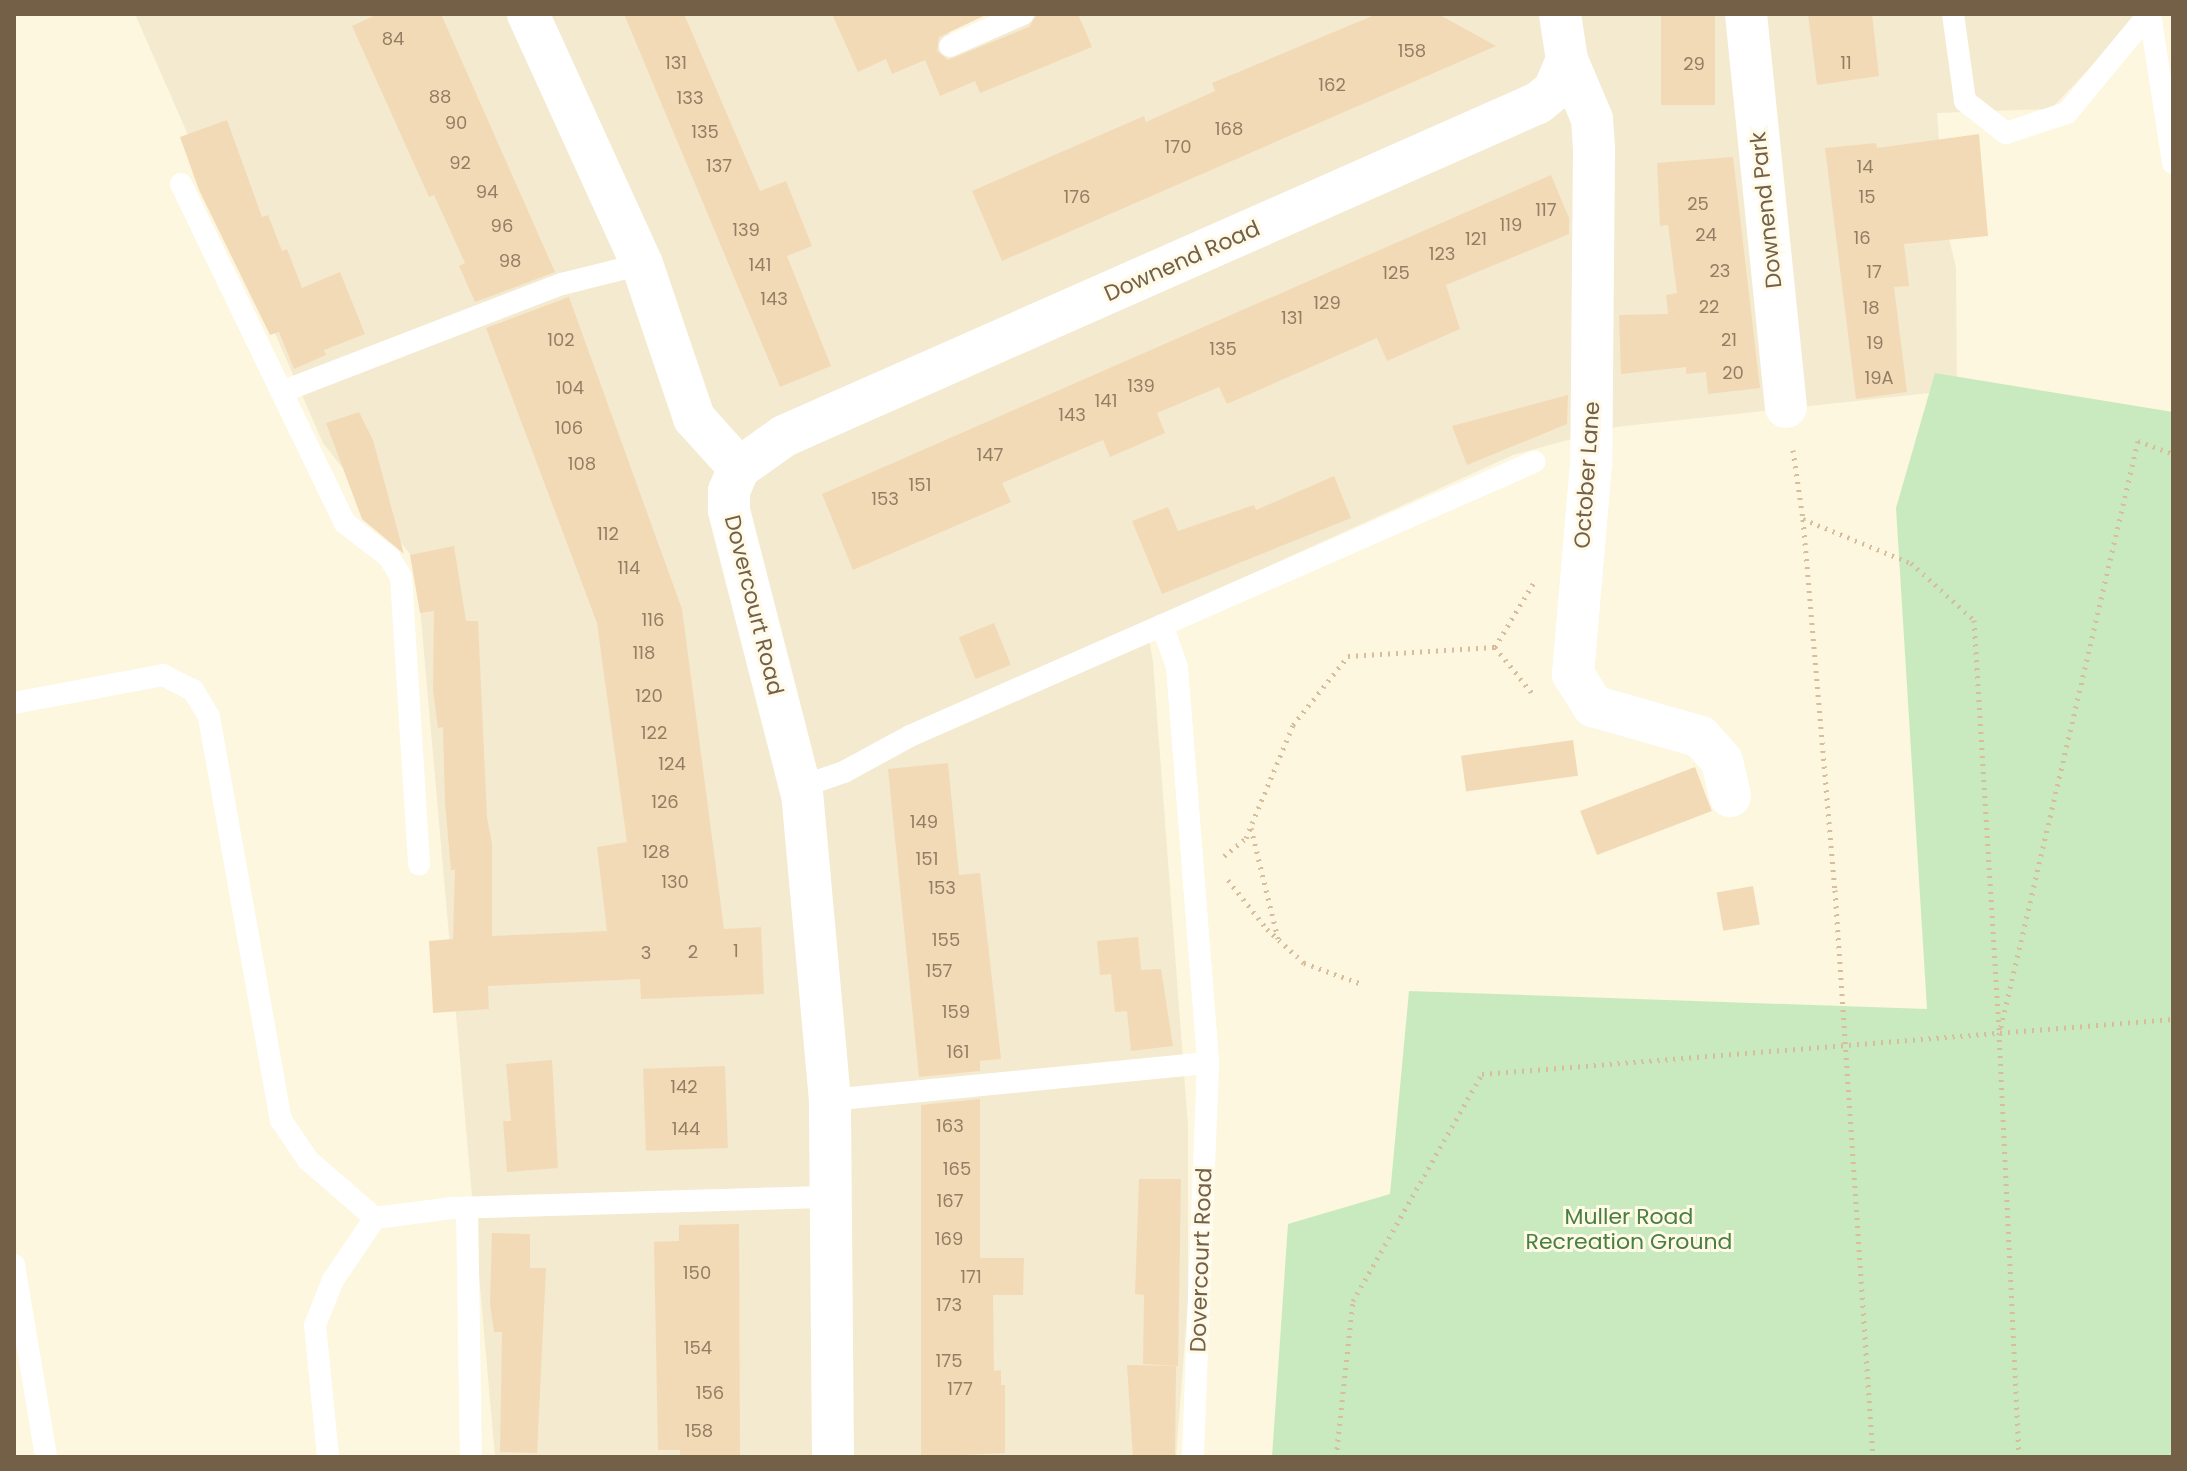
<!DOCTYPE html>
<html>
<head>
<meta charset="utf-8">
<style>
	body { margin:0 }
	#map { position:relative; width:2187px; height:1471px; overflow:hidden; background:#fdf7e0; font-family:Poppins,sans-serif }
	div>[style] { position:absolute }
	.residential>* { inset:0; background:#f4eacf }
	.green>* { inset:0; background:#c9eabf }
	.building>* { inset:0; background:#f3dab7; transform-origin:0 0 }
	.path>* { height:5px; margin-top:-2.5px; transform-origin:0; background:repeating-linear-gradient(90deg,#d7bd9b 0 2px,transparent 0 8px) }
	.lane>* { height:22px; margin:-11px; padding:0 11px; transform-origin:11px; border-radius:11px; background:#fff }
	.street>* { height:42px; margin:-21px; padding:0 21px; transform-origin:21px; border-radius:21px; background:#fff }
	span { translate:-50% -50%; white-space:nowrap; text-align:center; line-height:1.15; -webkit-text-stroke:6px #fffae7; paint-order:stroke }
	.number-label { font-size:18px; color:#947e63 }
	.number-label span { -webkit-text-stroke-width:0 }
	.street-label { font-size:22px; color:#745f47 }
	.park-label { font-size:22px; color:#498041 }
	.frame { position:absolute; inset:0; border:16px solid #745f47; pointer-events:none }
</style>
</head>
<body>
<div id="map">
	<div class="residential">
		<div style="clip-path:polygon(135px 14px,939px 14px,952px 38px,1017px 14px,2141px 14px,2051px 109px,1937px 113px,1945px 222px,1956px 267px,1957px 390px,1616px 427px,1513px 455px,1146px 622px,1153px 662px,1188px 1126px,1188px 1301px,1176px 1457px,495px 1457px,416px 562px,323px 443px)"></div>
	</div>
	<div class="green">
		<div style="clip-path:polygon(1935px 373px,2173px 412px,2173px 1457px,1272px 1457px,1288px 1224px,1390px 1194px,1409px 991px,1927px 1009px,1896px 508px)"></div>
	</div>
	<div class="building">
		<div style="clip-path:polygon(378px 14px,441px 14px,555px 272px,475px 302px,459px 266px,465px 263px,434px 195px,429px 197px,352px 26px)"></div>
		<div style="clip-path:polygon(624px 14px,684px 14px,760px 191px,786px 181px,812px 246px,787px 256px,831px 366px,780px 387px)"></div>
		<div style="clip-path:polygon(832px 14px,988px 14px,939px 37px,937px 51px,948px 60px,1029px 27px,1037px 14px,1078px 14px,1092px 47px,980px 93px,975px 81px,940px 96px,925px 60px,892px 74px,886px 59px,858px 72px)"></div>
		<div style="clip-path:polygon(1377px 14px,1438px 14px,1496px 46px,1002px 261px,972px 191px,1144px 116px,1146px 122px,1215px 91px,1212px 83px)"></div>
		<div style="left:1661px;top:14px;width:54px;height:91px"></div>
		<div style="clip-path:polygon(1808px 14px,1872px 14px,1879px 76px,1817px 85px)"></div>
		<div style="clip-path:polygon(227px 120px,262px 217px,268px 215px,282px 251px,287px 249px,302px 288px,340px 272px,365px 334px,324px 350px,326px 355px,294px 369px,279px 332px,270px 335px,199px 190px,180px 137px)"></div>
		<div style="clip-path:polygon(1979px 134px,1988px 236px,1904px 244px,1909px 286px,1894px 287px,1907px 392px,1856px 399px,1825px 148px,1876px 143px,1877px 148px)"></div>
		<div style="clip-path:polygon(1733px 157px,1760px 388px,1708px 394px,1706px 372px,1686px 374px,1686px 367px,1621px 374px,1619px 315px,1668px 314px,1666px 295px,1677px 293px,1668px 225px,1660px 226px,1657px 163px)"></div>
		<div style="clip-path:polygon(1551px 175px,1569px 218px,1569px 234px,1446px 285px,1460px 329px,1387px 361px,1377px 338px,1227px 404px,1219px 387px,1157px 413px,1165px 433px,1110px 457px,1103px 440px,1002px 483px,1011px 502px,853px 570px,822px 494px)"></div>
		<div style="clip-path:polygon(569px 297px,682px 609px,724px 929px,761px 927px,764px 994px,641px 999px,640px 979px,488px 986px,489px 1009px,433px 1013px,429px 941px,453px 939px,455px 870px,451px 870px,445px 803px,443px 727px,438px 728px,433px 690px,434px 611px,420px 613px,410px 555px,454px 546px,466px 621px,478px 621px,487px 817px,492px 844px,492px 936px,607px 931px,597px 847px,627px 842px,597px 623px,486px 328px)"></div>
		<div style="clip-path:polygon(1568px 395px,1567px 424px,1467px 465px,1452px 426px)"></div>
		<div style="clip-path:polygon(359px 412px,373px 440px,404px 554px,362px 519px,326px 423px)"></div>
		<div style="clip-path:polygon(1334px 476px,1351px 518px,1162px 594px,1132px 521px,1168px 507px,1178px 531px,1254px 505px,1256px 510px)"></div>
		<div style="left:994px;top:623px;width:45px;height:38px;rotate:68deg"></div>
		<div style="left:1573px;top:740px;width:36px;height:113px;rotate:82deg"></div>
		<div style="clip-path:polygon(948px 763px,959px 875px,980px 873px,1001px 1059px,980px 1061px,980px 1071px,919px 1077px,888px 769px)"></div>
		<div style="left:1695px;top:767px;width:47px;height:123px;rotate:69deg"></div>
		<div style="left:1753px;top:886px;width:39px;height:37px;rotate:80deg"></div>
		<div style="clip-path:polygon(1138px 937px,1141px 970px,1161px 969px,1173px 1046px,1131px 1051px,1127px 1011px,1115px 1012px,1111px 974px,1100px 975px,1097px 941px)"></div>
		<div style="clip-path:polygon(552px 1060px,558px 1168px,507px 1172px,503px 1121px,511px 1121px,506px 1064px)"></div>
		<div style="left:725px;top:1066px;width:82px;height:82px;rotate:88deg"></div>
		<div style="clip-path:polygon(980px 1099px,980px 1258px,1024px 1258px,1023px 1295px,993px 1295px,994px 1371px,1001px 1370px,1001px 1385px,1005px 1385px,1005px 1453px,921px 1457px,921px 1105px)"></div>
		<div style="clip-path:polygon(1139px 1179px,1181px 1179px,1178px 1366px,1143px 1364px,1144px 1295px,1135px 1294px)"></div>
		<div style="clip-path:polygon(739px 1224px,740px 1457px,680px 1457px,680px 1450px,658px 1450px,654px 1242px,679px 1241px,679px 1225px)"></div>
		<div style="clip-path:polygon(492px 1233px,530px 1234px,530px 1268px,546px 1268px,537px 1453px,500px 1452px,502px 1332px,494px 1332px,490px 1304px)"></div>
		<div style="clip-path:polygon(1127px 1365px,1176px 1366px,1175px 1457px,1133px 1457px)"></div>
	</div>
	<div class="path">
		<div style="left:1793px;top:450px;width:70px;rotate:81.8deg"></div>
		<div style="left:1803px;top:519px;width:117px;rotate:22.2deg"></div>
		<div style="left:1911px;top:563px;width:85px;rotate:42.1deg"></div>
		<div style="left:1974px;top:620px;width:411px;rotate:86.5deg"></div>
		<div style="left:1803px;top:519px;width:372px;rotate:85.1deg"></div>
		<div style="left:1835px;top:890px;width:568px;rotate:86.17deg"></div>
		<div style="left:1495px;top:647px;width:79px;rotate:-58.9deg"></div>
		<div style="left:1495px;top:647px;width:59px;rotate:51.2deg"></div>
		<div style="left:1251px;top:828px;width:114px;rotate:76.3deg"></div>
		<div style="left:1224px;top:856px;width:28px;rotate:-39deg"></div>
		<div style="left:1246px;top:838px;width:122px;rotate:-67.4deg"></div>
		<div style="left:1293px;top:725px;width:88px;rotate:-51.4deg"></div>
		<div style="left:1348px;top:656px;width:147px;rotate:-3.5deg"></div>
		<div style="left:1228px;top:880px;width:63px;rotate:51.5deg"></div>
		<div style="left:1267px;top:929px;width:50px;rotate:42.6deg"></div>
		<div style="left:1304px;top:963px;width:62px;rotate:19.9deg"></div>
		<div style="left:1336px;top:1457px;width:157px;rotate:-83.8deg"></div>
		<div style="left:1353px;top:1301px;width:261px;rotate:-60.4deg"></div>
		<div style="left:1482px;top:1074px;width:693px;rotate:-4.55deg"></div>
		<div style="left:2019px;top:1457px;width:422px;rotate:-92.7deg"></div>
		<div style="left:1999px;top:1035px;width:610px;rotate:-76.83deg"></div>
		<div style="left:2138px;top:441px;width:37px;rotate:20deg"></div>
	</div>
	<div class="lane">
		<div style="left:1953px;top:14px;width:88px;rotate:82.1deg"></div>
		<div style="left:1965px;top:101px;width:52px;rotate:38deg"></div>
		<div style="left:2006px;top:133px;width:64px;rotate:-18.2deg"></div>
		<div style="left:2067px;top:113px;width:129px;rotate:-50.4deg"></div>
		<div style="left:2150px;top:14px;width:151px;rotate:81.2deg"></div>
		<div style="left:950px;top:46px;width:80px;rotate:-23.7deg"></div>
		<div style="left:181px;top:184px;width:377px;rotate:64.2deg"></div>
		<div style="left:345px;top:523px;width:56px;rotate:37.7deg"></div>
		<div style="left:389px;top:557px;width:23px;rotate:59deg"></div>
		<div style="left:401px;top:577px;width:288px;rotate:86.4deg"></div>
		<div style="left:284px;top:391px;width:298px;rotate:-21.1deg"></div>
		<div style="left:562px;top:284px;width:82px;rotate:-14deg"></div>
		<div style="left:1162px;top:625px;width:45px;rotate:70.3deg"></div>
		<div style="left:1177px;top:667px;width:397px;rotate:85.5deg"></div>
		<div style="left:1208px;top:1063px;width:394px;rotate:92.2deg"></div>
		<div style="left:14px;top:703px;width:152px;rotate:-10.6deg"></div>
		<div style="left:163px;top:675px;width:34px;rotate:27deg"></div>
		<div style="left:193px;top:690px;width:31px;rotate:59deg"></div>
		<div style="left:209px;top:717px;width:409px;rotate:79.9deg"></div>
		<div style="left:281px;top:1120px;width:48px;rotate:56deg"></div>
		<div style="left:308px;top:1160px;width:89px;rotate:40.9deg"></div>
		<div style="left:375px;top:1218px;width:79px;rotate:-7.3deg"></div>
		<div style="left:453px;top:1208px;width:380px;rotate:-1.7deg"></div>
		<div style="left:800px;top:787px;width:46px;rotate:-18.8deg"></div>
		<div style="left:844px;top:772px;width:75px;rotate:-28.6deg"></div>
		<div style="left:910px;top:736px;width:682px;rotate:-23.71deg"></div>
		<div style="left:830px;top:1100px;width:380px;rotate:-5.6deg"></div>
		<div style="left:467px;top:1208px;width:249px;rotate:89.1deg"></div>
		<div style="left:14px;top:1265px;width:195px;rotate:80.5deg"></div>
		<div style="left:328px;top:1457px;width:133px;rotate:-95.6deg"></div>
		<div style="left:315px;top:1325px;width:48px;rotate:-68.2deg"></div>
		<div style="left:333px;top:1280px;width:75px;rotate:-55.9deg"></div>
	</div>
	<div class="street">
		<div style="left:528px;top:14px;width:275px;rotate:65.5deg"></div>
		<div style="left:642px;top:264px;width:163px;rotate:71.3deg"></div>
		<div style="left:694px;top:418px;width:67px;rotate:48deg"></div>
		<div style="left:1746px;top:14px;width:395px;rotate:84.2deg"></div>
		<div style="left:1567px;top:60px;width:64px;rotate:67deg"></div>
		<div style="left:1592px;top:119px;width:31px;rotate:86deg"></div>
		<div style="left:1594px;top:150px;width:314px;rotate:90.5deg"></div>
		<div style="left:1591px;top:464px;width:211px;rotate:94.9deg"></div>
		<div style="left:1573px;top:674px;width:38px;rotate:58deg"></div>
		<div style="left:1593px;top:706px;width:112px;rotate:16deg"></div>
		<div style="left:1701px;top:737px;width:32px;rotate:49deg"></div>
		<div style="left:1722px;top:761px;width:36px;rotate:77deg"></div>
		<div style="left:833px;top:1457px;width:357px;rotate:-90.5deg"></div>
		<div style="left:830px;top:1100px;width:306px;rotate:-95.2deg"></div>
		<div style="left:802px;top:795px;width:294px;rotate:-104.4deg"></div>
		<div style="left:729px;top:510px;width:19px;rotate:-90deg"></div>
		<div style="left:729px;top:491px;width:25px;rotate:-67deg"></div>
		<div style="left:739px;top:468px;width:55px;rotate:-35.4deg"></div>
		<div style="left:784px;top:436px;width:824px;rotate:-23.83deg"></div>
		<div style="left:1538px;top:103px;width:21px;rotate:-39deg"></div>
		<div style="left:1554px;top:90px;width:33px;rotate:-67deg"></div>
		<div style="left:1567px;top:60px;width:47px;rotate:-98.7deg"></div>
	</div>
	<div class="number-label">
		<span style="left:393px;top:39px">84</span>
		<span style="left:1412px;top:51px">158</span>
		<span style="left:676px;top:63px">131</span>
		<span style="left:1846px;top:63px">11</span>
		<span style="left:1694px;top:64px">29</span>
		<span style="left:1332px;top:85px">162</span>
		<span style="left:440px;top:97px">88</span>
		<span style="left:690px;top:98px">133</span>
		<span style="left:456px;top:123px">90</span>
		<span style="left:1229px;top:129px">168</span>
		<span style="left:705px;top:132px">135</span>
		<span style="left:1178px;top:147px">170</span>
		<span style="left:460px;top:163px">92</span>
		<span style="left:719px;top:166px">137</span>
		<span style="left:1865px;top:167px">14</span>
		<span style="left:487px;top:192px">94</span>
		<span style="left:1077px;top:197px">176</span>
		<span style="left:1867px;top:197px">15</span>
		<span style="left:1698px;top:204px">25</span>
		<span style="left:1546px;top:210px">117</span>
		<span style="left:1511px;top:225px">119</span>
		<span style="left:502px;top:226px">96</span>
		<span style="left:746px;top:230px">139</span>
		<span style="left:1706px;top:235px">24</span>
		<span style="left:1862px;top:238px">16</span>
		<span style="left:1476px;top:239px">121</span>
		<span style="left:1442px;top:254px">123</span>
		<span style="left:510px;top:261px">98</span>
		<span style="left:760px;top:265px">141</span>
		<span style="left:1720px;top:271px">23</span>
		<span style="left:1874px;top:272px">17</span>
		<span style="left:1396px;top:273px">125</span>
		<span style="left:774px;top:299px">143</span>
		<span style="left:1327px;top:303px">129</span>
		<span style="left:1709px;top:307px">22</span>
		<span style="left:1871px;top:308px">18</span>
		<span style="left:1292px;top:318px">131</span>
		<span style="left:561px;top:340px">102</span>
		<span style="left:1729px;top:340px">21</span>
		<span style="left:1875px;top:343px">19</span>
		<span style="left:1223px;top:349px">135</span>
		<span style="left:1733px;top:373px">20</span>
		<span style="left:1879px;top:378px">19A</span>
		<span style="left:1141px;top:386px">139</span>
		<span style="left:570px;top:388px">104</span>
		<span style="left:1106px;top:401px">141</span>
		<span style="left:1072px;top:415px">143</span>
		<span style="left:569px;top:428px">106</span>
		<span style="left:990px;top:455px">147</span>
		<span style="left:582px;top:464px">108</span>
		<span style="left:920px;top:485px">151</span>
		<span style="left:885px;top:499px">153</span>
		<span style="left:608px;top:534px">112</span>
		<span style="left:629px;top:568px">114</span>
		<span style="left:653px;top:620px">116</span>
		<span style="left:644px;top:653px">118</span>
		<span style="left:649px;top:696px">120</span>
		<span style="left:654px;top:733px">122</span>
		<span style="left:672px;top:764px">124</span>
		<span style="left:665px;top:802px">126</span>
		<span style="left:924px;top:822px">149</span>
		<span style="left:656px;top:852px">128</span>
		<span style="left:927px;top:859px">151</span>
		<span style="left:675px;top:882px">130</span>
		<span style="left:942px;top:888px">153</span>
		<span style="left:946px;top:940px">155</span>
		<span style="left:736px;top:951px">1</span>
		<span style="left:693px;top:952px">2</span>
		<span style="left:646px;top:953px">3</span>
		<span style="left:939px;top:971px">157</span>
		<span style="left:956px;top:1012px">159</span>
		<span style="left:958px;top:1052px">161</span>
		<span style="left:684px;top:1087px">142</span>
		<span style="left:950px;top:1126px">163</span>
		<span style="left:686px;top:1129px">144</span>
		<span style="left:957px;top:1169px">165</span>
		<span style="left:950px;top:1201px">167</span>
		<span style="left:949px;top:1239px">169</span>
		<span style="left:697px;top:1273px">150</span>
		<span style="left:971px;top:1277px">171</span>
		<span style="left:949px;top:1305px">173</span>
		<span style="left:698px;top:1348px">154</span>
		<span style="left:949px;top:1361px">175</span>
		<span style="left:960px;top:1389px">177</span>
		<span style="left:710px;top:1393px">156</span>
		<span style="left:699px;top:1431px">158</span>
	</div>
	<div class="street-label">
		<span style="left:1766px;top:210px;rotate:-96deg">Downend Park</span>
		<span style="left:1182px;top:261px;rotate:-24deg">Downend Road</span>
		<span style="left:1587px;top:475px;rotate:-86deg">October Lane</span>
		<span style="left:754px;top:605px;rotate:76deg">Dovercourt Road</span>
		<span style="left:1201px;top:1260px;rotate:-88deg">Dovercourt Road</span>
	</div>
	<div class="park-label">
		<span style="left:1629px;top:1229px">Muller Road<br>Recreation Ground</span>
	</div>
	<div class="frame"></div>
</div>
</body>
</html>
